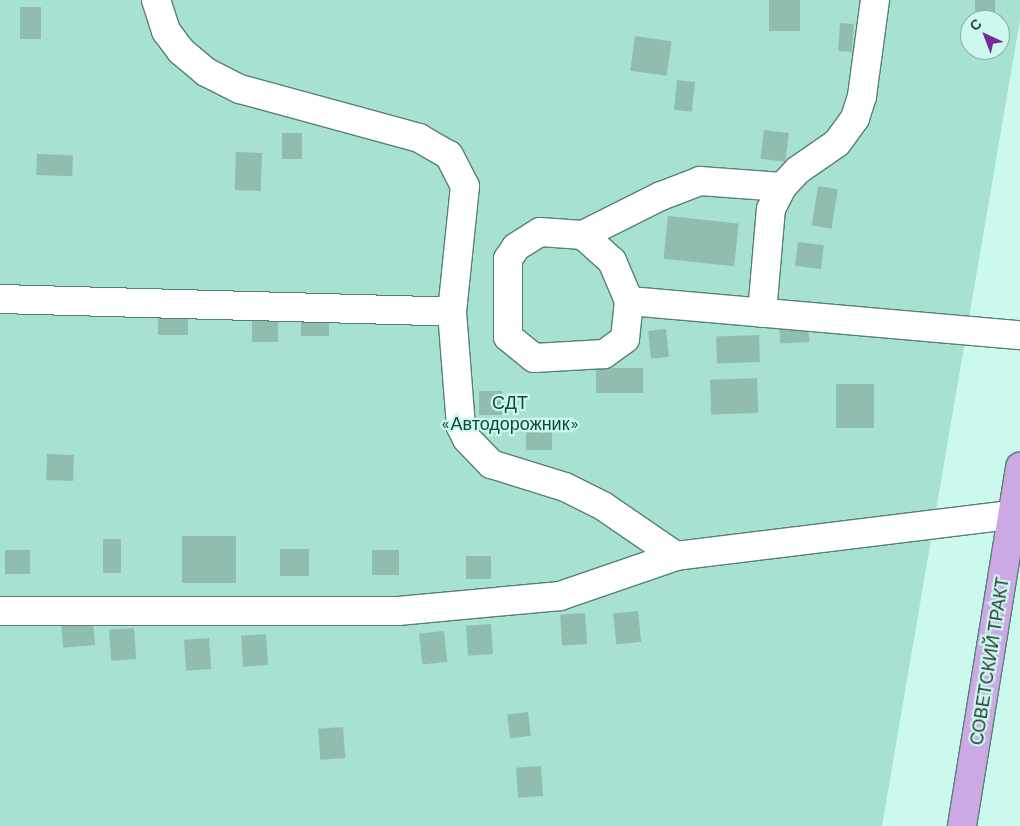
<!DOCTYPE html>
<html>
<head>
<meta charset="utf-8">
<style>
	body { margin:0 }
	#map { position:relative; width:1020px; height:826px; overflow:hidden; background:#ccf9ed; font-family:Barlow,sans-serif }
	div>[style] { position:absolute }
	.green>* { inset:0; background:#a7e1d1 }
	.building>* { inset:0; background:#91bdb1; transform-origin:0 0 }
	.roads { filter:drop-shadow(1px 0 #568076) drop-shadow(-1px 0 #568076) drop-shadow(0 1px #568076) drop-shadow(0 -1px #568076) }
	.minor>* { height:28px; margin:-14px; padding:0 14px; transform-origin:14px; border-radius:14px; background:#fff }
	.highway>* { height:28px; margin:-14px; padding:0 14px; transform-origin:14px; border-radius:14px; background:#cca8e5 }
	span { translate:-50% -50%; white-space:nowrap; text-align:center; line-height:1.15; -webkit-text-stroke:4.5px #ccf9ed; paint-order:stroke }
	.park-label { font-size:18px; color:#15443a }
	.street-label { font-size:18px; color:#2a3c37 }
	.north { position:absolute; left:960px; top:10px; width:50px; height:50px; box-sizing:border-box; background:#ccf9ed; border:1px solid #8bada4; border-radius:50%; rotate:317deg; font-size:14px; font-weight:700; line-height:20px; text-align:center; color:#2a3c37 }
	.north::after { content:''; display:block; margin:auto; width:18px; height:22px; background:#762b9d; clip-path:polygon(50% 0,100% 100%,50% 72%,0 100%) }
</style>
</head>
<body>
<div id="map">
	<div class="green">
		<div style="clip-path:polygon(evenodd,0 0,1020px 0,1020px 20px,882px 826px,0 826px,0 0,970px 20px,1000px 20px,1000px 50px,970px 50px,970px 20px)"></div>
	</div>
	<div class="building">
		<div style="left:769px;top:0;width:31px;height:31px"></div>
		<div style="left:975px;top:0;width:20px;height:20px"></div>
		<div style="left:20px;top:7px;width:21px;height:32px"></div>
		<div style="left:840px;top:23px;width:14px;height:28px;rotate:4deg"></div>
		<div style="left:635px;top:36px;width:37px;height:35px;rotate:8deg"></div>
		<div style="left:677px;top:80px;width:18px;height:30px;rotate:6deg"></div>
		<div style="left:764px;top:130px;width:25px;height:29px;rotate:7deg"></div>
		<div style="left:282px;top:133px;width:20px;height:26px"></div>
		<div style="left:236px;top:152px;width:26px;height:38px;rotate:2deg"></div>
		<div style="left:37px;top:154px;width:36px;height:21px;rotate:2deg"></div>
		<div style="left:818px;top:186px;width:20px;height:40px;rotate:9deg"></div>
		<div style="left:668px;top:216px;width:71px;height:43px;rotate:6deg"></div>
		<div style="left:798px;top:242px;width:26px;height:24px;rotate:7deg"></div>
		<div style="left:158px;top:315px;width:30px;height:20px"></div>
		<div style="left:301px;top:319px;width:28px;height:17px"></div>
		<div style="left:252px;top:320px;width:26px;height:22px"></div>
		<div style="left:808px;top:321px;width:21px;height:29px;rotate:87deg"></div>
		<div style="left:666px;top:329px;width:28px;height:18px;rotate:84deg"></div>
		<div style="left:759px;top:335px;width:27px;height:43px;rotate:88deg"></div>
		<div style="left:643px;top:368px;width:25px;height:47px;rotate:90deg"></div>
		<div style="left:757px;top:378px;width:35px;height:47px;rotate:88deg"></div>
		<div style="left:836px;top:384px;width:38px;height:44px"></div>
		<div style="left:479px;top:391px;width:23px;height:24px"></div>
		<div style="left:526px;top:420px;width:26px;height:30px"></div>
		<div style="left:47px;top:454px;width:27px;height:26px;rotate:2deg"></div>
		<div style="left:182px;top:536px;width:54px;height:47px"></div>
		<div style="left:103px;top:539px;width:18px;height:34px"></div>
		<div style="left:280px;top:549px;width:29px;height:27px"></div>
		<div style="left:5px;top:550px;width:25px;height:24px"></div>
		<div style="left:372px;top:550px;width:27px;height:25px"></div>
		<div style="left:466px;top:556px;width:25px;height:23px"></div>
		<div style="left:638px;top:611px;width:31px;height:25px;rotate:84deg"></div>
		<div style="left:585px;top:613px;width:31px;height:25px;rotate:86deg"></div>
		<div style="left:93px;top:621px;width:24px;height:32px;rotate:85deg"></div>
		<div style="left:491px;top:624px;width:30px;height:25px;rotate:86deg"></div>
		<div style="left:134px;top:628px;width:31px;height:25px;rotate:86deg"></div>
		<div style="left:444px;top:631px;width:31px;height:25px;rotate:84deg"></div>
		<div style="left:266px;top:634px;width:31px;height:25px;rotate:86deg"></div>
		<div style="left:209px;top:638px;width:31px;height:25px;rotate:86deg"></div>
		<div style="left:528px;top:712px;width:24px;height:21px;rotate:83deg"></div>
		<div style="left:343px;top:727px;width:31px;height:25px;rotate:86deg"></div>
		<div style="left:541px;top:766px;width:30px;height:25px;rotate:86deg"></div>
	</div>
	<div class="roads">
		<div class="minor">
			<div style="left:156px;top:0;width:33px;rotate:72deg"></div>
			<div style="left:166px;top:31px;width:25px;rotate:53deg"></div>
			<div style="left:181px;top:51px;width:33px;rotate:40deg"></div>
			<div style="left:206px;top:72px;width:38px;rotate:27deg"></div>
			<div style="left:240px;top:89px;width:186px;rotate:15.3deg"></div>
			<div style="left:419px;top:138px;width:34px;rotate:30deg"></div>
			<div style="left:449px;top:155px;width:35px;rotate:63deg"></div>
			<div style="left:465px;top:186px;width:127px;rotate:95.9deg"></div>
			<div style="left:452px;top:312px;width:115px;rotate:85.5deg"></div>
			<div style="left:461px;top:427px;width:13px;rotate:63deg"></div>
			<div style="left:467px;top:439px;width:35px;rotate:46deg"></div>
			<div style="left:491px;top:464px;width:77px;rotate:17.3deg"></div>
			<div style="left:565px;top:487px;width:42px;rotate:26.6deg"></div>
			<div style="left:603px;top:506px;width:88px;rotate:34.4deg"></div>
			<div style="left:676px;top:556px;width:338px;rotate:-7deg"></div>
			<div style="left:540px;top:232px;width:43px;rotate:4deg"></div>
			<div style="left:583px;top:235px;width:39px;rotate:42deg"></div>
			<div style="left:612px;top:261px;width:43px;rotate:67deg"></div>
			<div style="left:629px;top:301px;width:38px;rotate:96deg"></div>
			<div style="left:625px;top:339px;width:26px;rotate:144deg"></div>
			<div style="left:604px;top:354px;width:70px;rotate:176.7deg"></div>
			<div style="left:534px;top:358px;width:33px;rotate:-141deg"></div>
			<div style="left:508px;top:337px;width:78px;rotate:-90deg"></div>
			<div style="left:508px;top:259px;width:14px;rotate:-56deg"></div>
			<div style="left:516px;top:247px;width:28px;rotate:-32deg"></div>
			<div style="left:583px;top:235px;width:87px;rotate:-26.6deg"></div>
			<div style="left:661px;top:196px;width:42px;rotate:-21deg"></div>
			<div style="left:700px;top:181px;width:82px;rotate:4.2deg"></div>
			<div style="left:0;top:299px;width:452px;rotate:1.6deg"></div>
			<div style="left:629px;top:301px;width:392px;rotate:5deg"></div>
			<div style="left:762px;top:313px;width:104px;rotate:-85.1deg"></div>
			<div style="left:771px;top:209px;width:25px;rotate:-63deg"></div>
			<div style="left:782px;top:187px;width:23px;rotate:-47deg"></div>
			<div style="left:798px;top:170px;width:47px;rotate:-34.7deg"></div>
			<div style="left:837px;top:143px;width:31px;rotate:-54deg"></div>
			<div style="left:855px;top:118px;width:23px;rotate:-72deg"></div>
			<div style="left:862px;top:96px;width:97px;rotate:-82.3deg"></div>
			<div style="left:0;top:611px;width:398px"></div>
			<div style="left:398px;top:611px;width:163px;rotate:-5.3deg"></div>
			<div style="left:560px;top:596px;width:123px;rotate:-19deg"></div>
		</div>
		<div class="highway">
			<div style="left:962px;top:826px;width:364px;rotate:-80.8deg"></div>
		</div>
	</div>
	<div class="park-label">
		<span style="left:510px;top:413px">СДТ<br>«Автодорожник»</span>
	</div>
	<div class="street-label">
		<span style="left:989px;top:661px;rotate:-81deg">СОВЕТСКИЙ ТРАКТ</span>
	</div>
	<div class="north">С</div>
</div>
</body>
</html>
